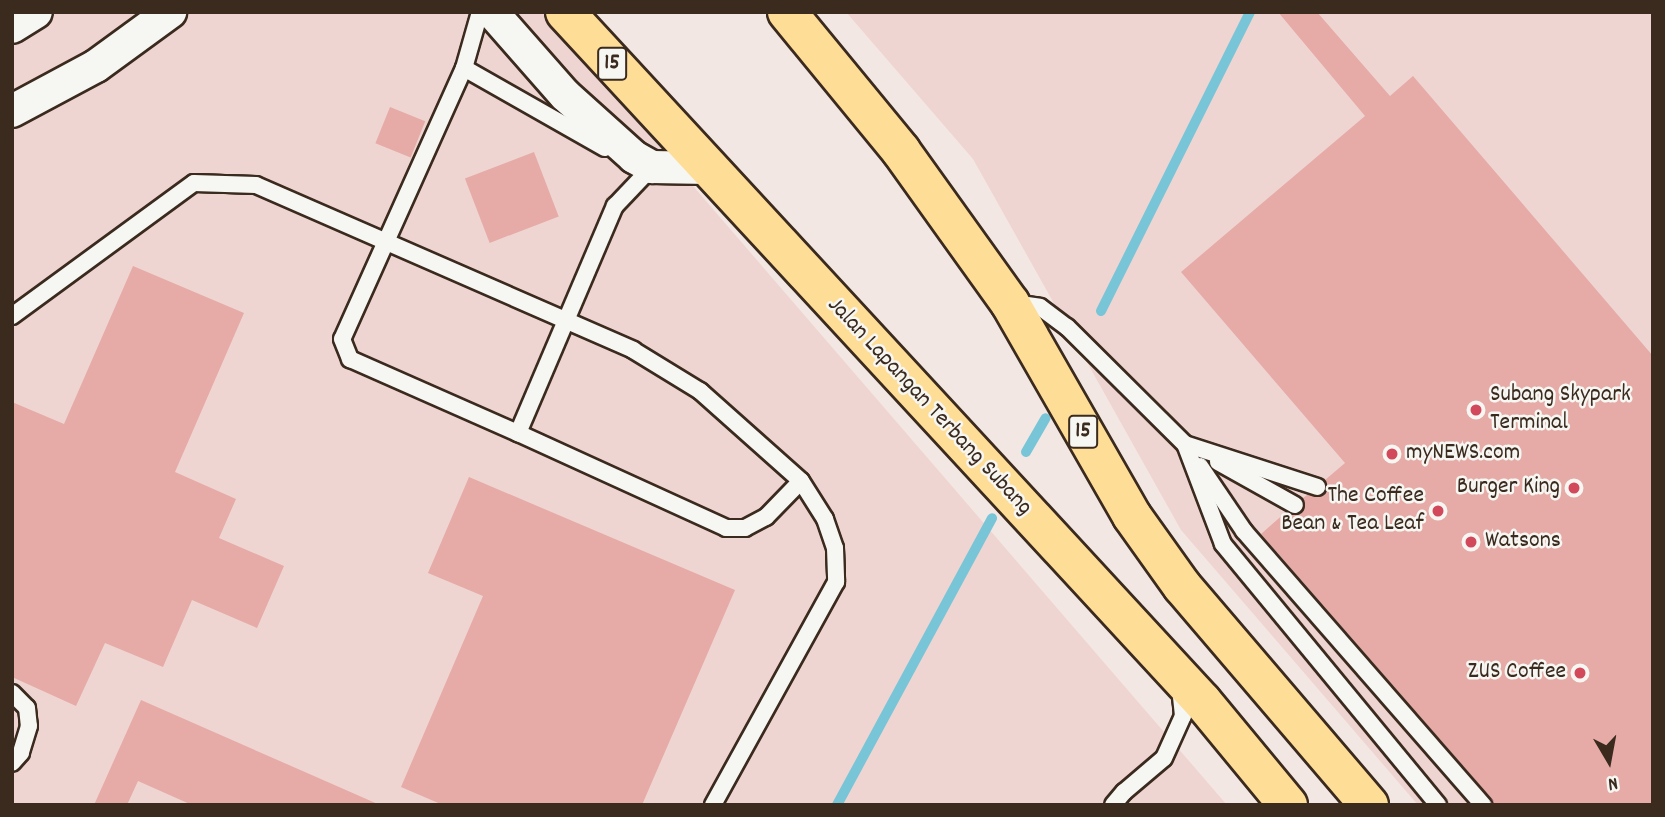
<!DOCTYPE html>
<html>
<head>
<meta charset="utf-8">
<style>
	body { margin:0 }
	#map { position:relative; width:1665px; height:817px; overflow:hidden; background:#f3e7e3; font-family:Dekko,sans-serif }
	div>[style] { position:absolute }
	.built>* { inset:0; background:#efd5d1 }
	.stream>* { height:10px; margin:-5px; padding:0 5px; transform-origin:5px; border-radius:5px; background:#79c5d8 }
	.building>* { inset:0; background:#e6aba6; transform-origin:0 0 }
	.roads { filter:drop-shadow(2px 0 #3b2a1e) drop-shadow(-2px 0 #3b2a1e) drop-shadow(0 2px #3b2a1e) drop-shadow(0 -2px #3b2a1e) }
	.lane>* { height:16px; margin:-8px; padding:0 8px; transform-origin:8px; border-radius:8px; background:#f6f6f2 }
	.street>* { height:32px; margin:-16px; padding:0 16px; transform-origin:16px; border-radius:16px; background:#f6f6f2 }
	.primary>* { height:38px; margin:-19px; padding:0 19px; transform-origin:19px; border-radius:19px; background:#fedd96 }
	.dots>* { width:19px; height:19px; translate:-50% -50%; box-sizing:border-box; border:4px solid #f6f6f2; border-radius:50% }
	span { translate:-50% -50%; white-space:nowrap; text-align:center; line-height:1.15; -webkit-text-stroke:5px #f6f6f2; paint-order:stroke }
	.shield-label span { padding:2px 5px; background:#f6f6f2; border:2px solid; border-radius:5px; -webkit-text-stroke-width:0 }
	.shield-label { font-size:23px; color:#3b2a1e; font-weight:700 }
	.poi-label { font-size:24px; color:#3b2a1e }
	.left { translate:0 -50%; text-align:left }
	.right { translate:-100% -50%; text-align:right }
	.street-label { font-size:24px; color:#3b2a1e }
	.frame { position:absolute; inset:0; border:14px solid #3b2a1e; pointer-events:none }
	.north { position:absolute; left:1574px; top:726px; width:70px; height:70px; -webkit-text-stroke:5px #f6f6f2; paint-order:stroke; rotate:170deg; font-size:19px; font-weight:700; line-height:28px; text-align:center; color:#3b2a1e }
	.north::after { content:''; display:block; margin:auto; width:24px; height:32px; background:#3b2a1e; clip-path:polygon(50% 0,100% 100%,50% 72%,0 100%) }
</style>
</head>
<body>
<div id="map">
	<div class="built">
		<div style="clip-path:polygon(12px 12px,543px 12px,1227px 805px,12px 805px)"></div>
		<div style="clip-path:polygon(846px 12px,1653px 12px,1653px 805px,1418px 805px,1181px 530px,973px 159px)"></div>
	</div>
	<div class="stream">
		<div style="left:1101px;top:311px;width:334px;rotate:-63.5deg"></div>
		<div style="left:1026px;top:452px;width:39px;rotate:-60deg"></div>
		<div style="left:837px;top:805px;width:326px;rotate:-61.6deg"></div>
	</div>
	<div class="building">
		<div style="clip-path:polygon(1278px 12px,1317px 12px,1390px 96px,1413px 76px,1653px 356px,1653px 805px,1493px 805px,1491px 798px,1261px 534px,1286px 512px,1301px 514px,1305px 506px,1303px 498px,1307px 495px,1323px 495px,1327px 490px,1325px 480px,1345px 463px,1181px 272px,1365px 116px)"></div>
		<div style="left:390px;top:107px;width:38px;height:39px;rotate:22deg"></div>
		<div style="left:534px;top:152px;width:69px;height:74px;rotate:69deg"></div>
		<div style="clip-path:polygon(133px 266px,244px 313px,175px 472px,236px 499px,219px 538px,284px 566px,257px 628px,192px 600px,163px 667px,105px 643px,76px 706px,12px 677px,12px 402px,64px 424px)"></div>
		<div style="clip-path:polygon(469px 477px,735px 590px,642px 805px,443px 805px,401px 787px,483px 596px,428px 573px)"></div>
		<div style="clip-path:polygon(141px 700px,380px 805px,192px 805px,138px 781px,127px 805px,94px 805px)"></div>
	</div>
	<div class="roads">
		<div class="lane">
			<div style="left:480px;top:12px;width:58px;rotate:105.9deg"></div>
			<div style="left:464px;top:68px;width:297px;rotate:114.2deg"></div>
			<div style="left:342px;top:339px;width:22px;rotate:68deg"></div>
			<div style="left:350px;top:359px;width:184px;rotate:23.8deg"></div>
			<div style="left:518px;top:433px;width:247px;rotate:-66.9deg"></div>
			<div style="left:615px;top:206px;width:54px;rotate:-46.5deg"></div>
			<div style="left:464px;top:68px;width:162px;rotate:29.6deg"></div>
			<div style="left:1013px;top:303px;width:27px;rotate:8deg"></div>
			<div style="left:1040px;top:307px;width:34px;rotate:37deg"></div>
			<div style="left:1067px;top:327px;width:166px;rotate:44.8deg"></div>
			<div style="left:1185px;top:444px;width:107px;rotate:69.2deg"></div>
			<div style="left:1223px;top:544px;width:338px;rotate:50.5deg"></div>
			<div style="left:12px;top:316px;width:225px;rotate:-36.2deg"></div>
			<div style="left:194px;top:183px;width:62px;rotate:1.8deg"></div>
			<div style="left:256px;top:185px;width:412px;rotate:23.6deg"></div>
			<div style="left:633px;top:350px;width:79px;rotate:31.5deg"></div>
			<div style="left:700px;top:391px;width:135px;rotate:41.7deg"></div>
			<div style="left:801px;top:481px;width:45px;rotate:57.7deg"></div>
			<div style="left:825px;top:519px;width:31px;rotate:71deg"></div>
			<div style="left:835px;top:548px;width:34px;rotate:88deg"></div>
			<div style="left:836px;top:582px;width:255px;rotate:118.9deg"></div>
			<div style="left:518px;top:433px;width:229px;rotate:24.5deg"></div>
			<div style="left:726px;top:528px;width:19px"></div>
			<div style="left:745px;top:528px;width:24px;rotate:-28deg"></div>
			<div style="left:766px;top:517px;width:50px;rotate:-45.8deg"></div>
			<div style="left:1185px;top:444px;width:139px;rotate:18deg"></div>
			<div style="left:1218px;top:462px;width:88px;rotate:29.2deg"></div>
			<div style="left:1200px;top:466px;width:78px;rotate:55.9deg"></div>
			<div style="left:1244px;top:531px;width:364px;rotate:48.9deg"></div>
			<div style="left:12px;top:693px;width:21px;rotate:45deg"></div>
			<div style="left:27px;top:708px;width:18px;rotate:84deg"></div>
			<div style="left:29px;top:726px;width:28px;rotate:107deg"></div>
			<div style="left:21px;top:753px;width:13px;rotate:132deg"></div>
			<div style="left:1113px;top:805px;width:17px;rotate:-50deg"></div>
			<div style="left:1124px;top:792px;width:52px;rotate:-40.4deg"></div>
			<div style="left:1164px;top:758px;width:46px;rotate:-65.7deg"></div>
			<div style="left:1183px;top:716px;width:29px;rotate:-96deg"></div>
		</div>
		<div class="street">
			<div style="left:492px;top:12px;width:111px;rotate:48.7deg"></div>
			<div style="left:565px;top:95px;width:93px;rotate:41.9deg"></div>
			<div style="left:634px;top:157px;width:21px;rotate:29deg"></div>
			<div style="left:652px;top:167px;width:56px;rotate:1deg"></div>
			<div style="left:12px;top:27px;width:28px;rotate:-32deg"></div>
			<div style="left:12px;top:111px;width:95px;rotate:-28.2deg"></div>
			<div style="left:96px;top:66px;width:92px;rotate:-36.1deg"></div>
		</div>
		<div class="primary">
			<div style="left:565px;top:12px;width:938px;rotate:47.25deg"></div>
			<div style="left:1202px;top:701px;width:135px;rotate:50.4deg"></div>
			<div style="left:787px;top:12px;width:180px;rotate:50.6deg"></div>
			<div style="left:901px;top:151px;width:187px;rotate:54.4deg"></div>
			<div style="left:1010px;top:303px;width:245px;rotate:60.2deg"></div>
			<div style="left:1132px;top:516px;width:86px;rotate:54.5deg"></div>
			<div style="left:1182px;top:586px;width:288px;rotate:49.5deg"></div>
		</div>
	</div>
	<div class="dots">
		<div style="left:1476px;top:410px;background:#d1495b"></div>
		<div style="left:1392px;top:454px;background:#d1495b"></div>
		<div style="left:1574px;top:488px;background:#d1495b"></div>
		<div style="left:1438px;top:511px;background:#d1495b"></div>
		<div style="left:1471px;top:542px;background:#d1495b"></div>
		<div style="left:1580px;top:673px;background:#d1495b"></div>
	</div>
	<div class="shield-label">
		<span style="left:612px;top:64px">15</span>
		<span style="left:1083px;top:432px">15</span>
	</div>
	<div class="poi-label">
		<span class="left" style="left:1490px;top:410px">Subang Skypark<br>Terminal</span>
		<span class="left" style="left:1406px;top:454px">myNEWS.com</span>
		<span class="right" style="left:1560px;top:488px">Burger King</span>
		<span class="right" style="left:1424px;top:511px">The Coffee<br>Bean &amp; Tea Leaf</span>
		<span class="left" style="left:1485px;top:542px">Watsons</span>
		<span class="right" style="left:1566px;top:673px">ZUS Coffee</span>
	</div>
	<div class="street-label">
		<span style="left:929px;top:407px;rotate:47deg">Jalan Lapangan Terbang Subang</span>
	</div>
	<div class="frame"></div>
	<div class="north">N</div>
</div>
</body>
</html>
